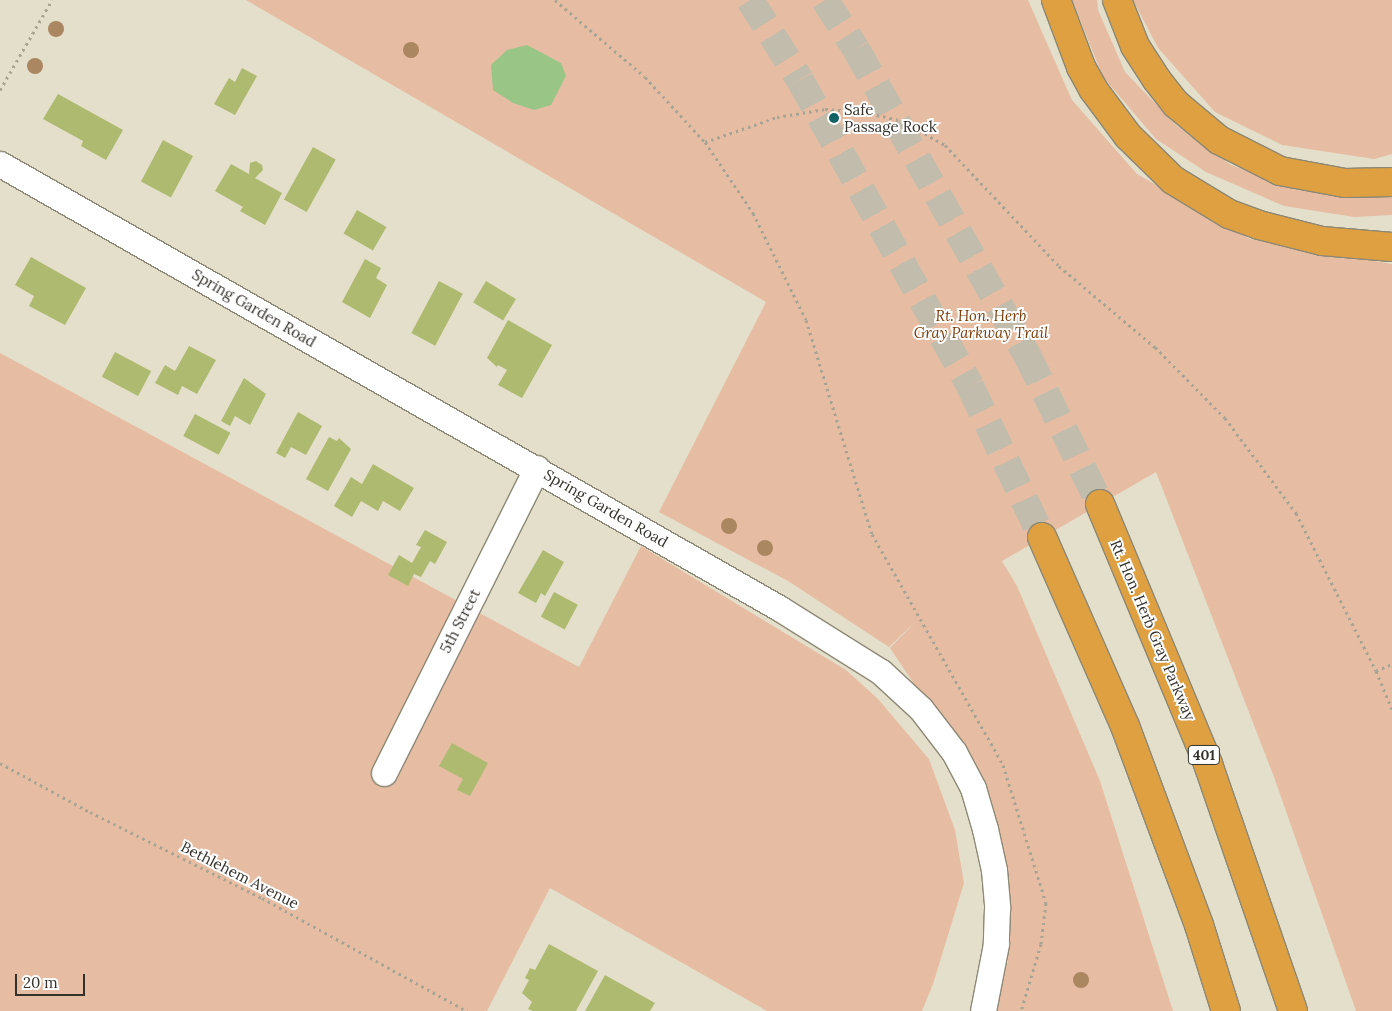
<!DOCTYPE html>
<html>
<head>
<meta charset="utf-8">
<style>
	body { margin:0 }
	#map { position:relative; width:1392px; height:1011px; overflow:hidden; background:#e4dfcb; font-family:Lora,serif }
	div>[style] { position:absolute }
	.green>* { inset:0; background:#e6bda3 }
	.water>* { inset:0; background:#99c587 }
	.building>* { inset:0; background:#aeba70; transform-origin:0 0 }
	.motorway-tunnel>* { height:28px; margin-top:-14px; transform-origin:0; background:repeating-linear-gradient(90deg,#c1bcab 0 28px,transparent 0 42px) }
	.path>* { height:3px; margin-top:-1.5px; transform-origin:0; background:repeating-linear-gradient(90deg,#a8a494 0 2.5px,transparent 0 6.5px) }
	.roads { filter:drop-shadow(1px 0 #8d8875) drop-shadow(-1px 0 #8d8875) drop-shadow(0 1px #8d8875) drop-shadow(0 -1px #8d8875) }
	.minor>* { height:25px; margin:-12.5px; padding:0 12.5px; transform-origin:12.5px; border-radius:12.5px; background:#fff }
	.motorway>* { height:28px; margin:-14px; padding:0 14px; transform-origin:14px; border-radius:14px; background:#dea041 }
	.trees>* { width:16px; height:16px; margin:-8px; border-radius:50%; background:#aa8661 }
	.dots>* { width:14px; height:14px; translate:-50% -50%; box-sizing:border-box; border:2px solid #fff; border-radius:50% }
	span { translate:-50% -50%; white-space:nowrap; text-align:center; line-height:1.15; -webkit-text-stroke:4px #fff; paint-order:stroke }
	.shield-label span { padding:1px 4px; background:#fff; border:1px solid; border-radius:4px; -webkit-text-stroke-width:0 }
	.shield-label { font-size:14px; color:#333129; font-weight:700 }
	.poi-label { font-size:15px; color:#333129 }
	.left { translate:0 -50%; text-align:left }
	.street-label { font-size:15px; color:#333129 }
	.park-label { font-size:15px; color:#7a3e0a; font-style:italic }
	.scale { position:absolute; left:15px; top:974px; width:70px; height:22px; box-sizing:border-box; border:2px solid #333129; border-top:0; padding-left:6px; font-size:15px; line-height:18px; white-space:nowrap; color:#333129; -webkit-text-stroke:4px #fff; paint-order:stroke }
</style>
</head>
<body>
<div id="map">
	<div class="green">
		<div style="clip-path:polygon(246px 0,1028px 0,1072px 100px,1137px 174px,1250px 239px,1392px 264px,1392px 1011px,1356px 1011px,1274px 777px,1156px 472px,1002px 561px,1017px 586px,1100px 781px,1173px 1011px,992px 1011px,1008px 961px,1008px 886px,988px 794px,890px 648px,917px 620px,889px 647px,788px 581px,659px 512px,766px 302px)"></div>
		<div style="clip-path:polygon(1072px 0,1097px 0,1098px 10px,1125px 72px,1176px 125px,1231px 165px,1297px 190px,1392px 191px,1392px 215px,1354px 217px,1284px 206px,1206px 172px,1156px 139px,1103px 77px)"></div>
		<div style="clip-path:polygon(1133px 0,1392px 0,1392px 154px,1374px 159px,1282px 145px,1215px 112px,1158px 48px)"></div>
		<div style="clip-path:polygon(0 353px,579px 667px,641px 546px,846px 670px,878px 699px,929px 759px,955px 830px,964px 883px,933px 984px,922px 1011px,767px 1011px,550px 888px,487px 1011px,0 1011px)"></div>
	</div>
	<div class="water">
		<div style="clip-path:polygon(527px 45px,561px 63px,566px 76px,551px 105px,534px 110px,513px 103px,493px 90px,491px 65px,507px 50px)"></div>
	</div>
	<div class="building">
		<div style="clip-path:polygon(242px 68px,257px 76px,235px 115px,214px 104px,229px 78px,235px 82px)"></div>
		<div style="clip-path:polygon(58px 94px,123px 130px,106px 160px,81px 146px,83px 141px,43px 119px)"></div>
		<div style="left:163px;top:140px;width:34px;height:47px;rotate:28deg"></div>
		<div style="left:313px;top:147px;width:26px;height:60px;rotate:29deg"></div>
		<div style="clip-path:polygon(256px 161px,262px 165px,263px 170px,255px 178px,282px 193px,265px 225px,240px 211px,243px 207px,215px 191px,231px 164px,249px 174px,250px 163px)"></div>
		<div style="left:357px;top:210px;width:34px;height:27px;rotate:30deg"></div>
		<div style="clip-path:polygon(31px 257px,86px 288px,65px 325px,29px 306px,34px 296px,15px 285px)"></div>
		<div style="clip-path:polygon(365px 259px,381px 268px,376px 278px,387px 285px,370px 318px,342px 302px)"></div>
		<div style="left:439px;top:281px;width:27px;height:59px;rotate:28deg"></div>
		<div style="left:486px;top:281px;width:35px;height:25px;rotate:31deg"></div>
		<div style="clip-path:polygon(508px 320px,552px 345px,522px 398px,498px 385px,507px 370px,498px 365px,497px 367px,487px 358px)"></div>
		<div style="clip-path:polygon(189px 346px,216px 360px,197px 394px,182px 386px,178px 395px,155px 383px,165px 365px,175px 371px)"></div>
		<div style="left:115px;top:352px;width:41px;height:28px;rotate:28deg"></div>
		<div style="clip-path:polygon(244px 378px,266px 394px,250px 425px,235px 416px,230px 426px,221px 421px)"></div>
		<div style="clip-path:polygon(298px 412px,322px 426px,306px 455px,291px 447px,285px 458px,276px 453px)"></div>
		<div style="left:195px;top:414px;width:40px;height:25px;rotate:28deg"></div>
		<div style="clip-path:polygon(329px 437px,337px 441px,339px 438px,351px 449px,328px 491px,306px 479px)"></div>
		<div style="clip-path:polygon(373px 464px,414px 488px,400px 511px,383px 501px,378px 511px,361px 501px,352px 517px,334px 506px,351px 477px,362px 484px)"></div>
		<div style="clip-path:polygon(425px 530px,447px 542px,435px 564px,430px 561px,421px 577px,414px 574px,408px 586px,388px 575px,399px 555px,412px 563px,421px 547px,416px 545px)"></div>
		<div style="clip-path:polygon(543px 550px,564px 562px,545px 596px,541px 593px,536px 603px,518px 593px)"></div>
		<div style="left:554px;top:592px;width:27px;height:28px;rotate:28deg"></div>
		<div style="clip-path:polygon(452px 743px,488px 763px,470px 796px,457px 790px,463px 779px,439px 766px)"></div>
		<div style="clip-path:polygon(549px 944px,598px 971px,576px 1011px,533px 1011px,528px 1009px,532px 1002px,522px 993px,529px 980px,525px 978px,530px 968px,535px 970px)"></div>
		<div style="clip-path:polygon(605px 975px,655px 1003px,650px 1011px,585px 1011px)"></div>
	</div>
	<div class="motorway-tunnel">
		<div style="left:750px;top:0;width:94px;rotate:58deg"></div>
		<div style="left:800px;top:80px;width:350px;rotate:60.9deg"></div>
		<div style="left:970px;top:386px;width:167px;rotate:64.5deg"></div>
		<div style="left:825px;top:0;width:58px;rotate:57.7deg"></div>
		<div style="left:856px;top:49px;width:351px;rotate:60.8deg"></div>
		<div style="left:1027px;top:355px;width:166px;rotate:63.9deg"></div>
	</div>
	<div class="path">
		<div style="left:555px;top:0;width:118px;rotate:40.5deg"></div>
		<div style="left:645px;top:77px;width:88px;rotate:47.3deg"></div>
		<div style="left:705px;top:142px;width:86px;rotate:55.9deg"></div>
		<div style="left:753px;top:213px;width:119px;rotate:63.6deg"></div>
		<div style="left:806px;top:320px;width:224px;rotate:72.9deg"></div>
		<div style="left:872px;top:534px;width:266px;rotate:60.4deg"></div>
		<div style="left:1003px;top:765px;width:145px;rotate:72.7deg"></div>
		<div style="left:1046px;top:903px;width:41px;rotate:97deg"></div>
		<div style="left:1041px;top:944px;width:70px;rotate:106.6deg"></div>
		<div style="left:0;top:90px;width:104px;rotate:-60deg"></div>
		<div style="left:705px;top:142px;width:76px;rotate:-19.1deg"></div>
		<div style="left:777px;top:117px;width:49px;rotate:-9.5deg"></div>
		<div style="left:825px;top:109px;width:39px;rotate:4deg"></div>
		<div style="left:864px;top:112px;width:39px;rotate:13deg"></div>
		<div style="left:902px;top:121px;width:49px;rotate:29.2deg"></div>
		<div style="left:945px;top:145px;width:166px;rotate:46.7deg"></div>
		<div style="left:1059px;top:266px;width:126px;rotate:40.2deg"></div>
		<div style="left:1155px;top:347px;width:100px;rotate:45.4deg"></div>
		<div style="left:1225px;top:418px;width:119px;rotate:53.2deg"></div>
		<div style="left:1296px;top:513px;width:177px;rotate:63.1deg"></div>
		<div style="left:1376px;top:671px;width:17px;rotate:-24deg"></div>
		<div style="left:1376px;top:671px;width:41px;rotate:67.2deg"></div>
		<div style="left:0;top:763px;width:102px;rotate:28.6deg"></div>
		<div style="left:90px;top:812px;width:192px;rotate:26.6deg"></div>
		<div style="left:262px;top:898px;width:234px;rotate:28.9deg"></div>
	</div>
	<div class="roads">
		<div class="minor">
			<div style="left:0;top:164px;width:897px;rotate:29.68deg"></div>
			<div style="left:779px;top:608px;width:120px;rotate:32.1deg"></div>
			<div style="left:881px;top:672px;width:54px;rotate:42.8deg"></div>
			<div style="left:921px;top:709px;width:54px;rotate:52.5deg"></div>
			<div style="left:954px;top:752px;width:41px;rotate:62.2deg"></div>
			<div style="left:973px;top:788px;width:43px;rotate:73.7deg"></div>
			<div style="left:985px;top:829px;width:42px;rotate:77.6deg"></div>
			<div style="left:994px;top:870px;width:38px;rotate:85deg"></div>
			<div style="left:997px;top:908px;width:36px;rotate:92deg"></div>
			<div style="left:996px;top:944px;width:68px;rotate:101deg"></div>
			<div style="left:384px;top:773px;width:341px;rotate:-63.4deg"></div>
		</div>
		<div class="motorway">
			<div style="left:1056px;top:0;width:72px;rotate:69.5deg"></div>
			<div style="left:1081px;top:67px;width:25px;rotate:61deg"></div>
			<div style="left:1093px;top:89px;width:59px;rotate:53.3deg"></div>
			<div style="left:1128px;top:136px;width:63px;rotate:44.4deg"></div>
			<div style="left:1173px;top:180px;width:66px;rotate:31.3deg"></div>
			<div style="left:1229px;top:214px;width:32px;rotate:20deg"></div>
			<div style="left:1259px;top:225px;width:65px;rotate:14.3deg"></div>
			<div style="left:1322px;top:241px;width:70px;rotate:4.9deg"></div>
			<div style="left:1117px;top:0;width:49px;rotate:68.6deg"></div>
			<div style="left:1135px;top:46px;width:40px;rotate:57.1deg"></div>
			<div style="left:1157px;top:80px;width:31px;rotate:52deg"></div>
			<div style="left:1176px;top:104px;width:56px;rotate:39.9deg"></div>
			<div style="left:1219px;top:140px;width:68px;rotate:26.9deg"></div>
			<div style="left:1280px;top:171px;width:66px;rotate:10.5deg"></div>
			<div style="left:1345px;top:183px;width:47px;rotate:-1.2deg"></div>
			<div style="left:1100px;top:504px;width:282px;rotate:67.4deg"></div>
			<div style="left:1208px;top:764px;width:261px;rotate:71deg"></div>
			<div style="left:1042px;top:537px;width:206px;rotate:66.3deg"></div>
			<div style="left:1125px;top:726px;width:212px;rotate:69.6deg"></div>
			<div style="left:1199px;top:925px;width:90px;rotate:72.6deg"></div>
		</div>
	</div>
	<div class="trees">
		<div style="left:56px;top:29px"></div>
		<div style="left:411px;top:50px"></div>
		<div style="left:35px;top:66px"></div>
		<div style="left:729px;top:526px"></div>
		<div style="left:765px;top:548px"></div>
		<div style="left:1081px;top:980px"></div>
	</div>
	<div class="dots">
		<div style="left:834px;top:118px;background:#116265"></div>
	</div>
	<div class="shield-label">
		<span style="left:1204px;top:755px">401</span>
	</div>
	<div class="poi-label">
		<span class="left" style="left:844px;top:118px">Safe<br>Passage Rock</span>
	</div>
	<div class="street-label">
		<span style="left:254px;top:308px;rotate:30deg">Spring Garden Road</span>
		<span style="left:606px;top:508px;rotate:30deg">Spring Garden Road</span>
		<span style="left:460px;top:621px;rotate:-63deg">5th Street</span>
		<span style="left:1153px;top:630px;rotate:67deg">Rt. Hon. Herb Gray Parkway</span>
		<span style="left:240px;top:875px;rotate:27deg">Bethlehem Avenue</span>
	</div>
	<div class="park-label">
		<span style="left:981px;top:324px">Rt. Hon. Herb<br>Gray Parkway Trail</span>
	</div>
	<div class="scale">20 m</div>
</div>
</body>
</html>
